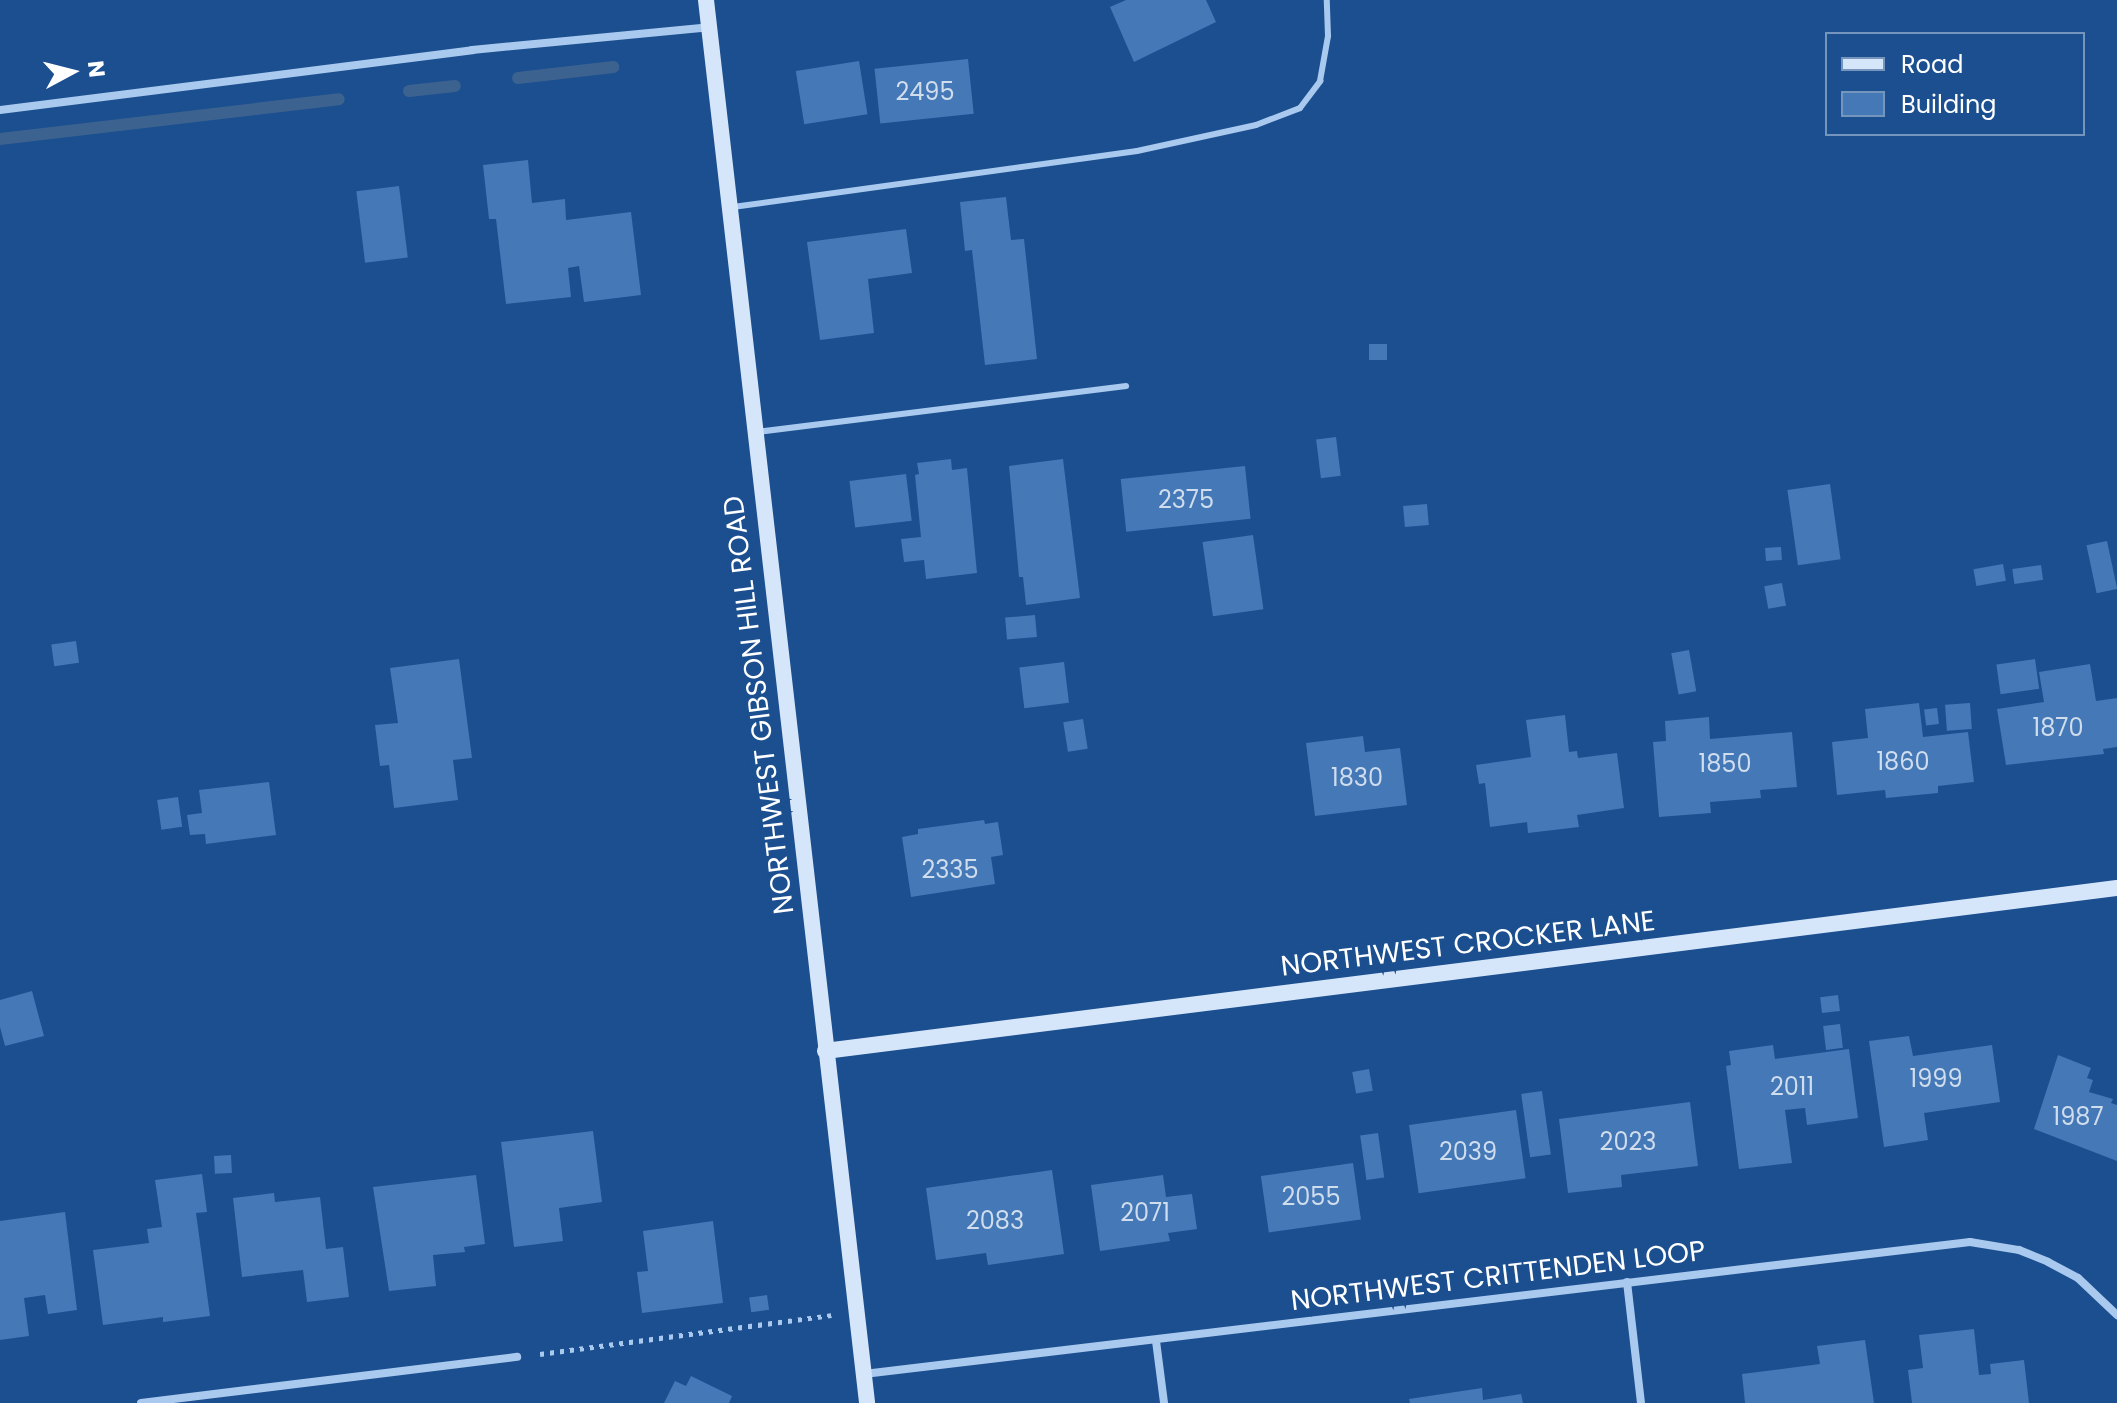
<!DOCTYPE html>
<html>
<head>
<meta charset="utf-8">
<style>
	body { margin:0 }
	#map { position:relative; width:2117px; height:1403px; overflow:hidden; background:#1b4f8f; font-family:Poppins,sans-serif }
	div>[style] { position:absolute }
	.stream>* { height:12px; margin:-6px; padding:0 6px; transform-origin:6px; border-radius:6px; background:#3c6290 }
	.building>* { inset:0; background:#4478b7; transform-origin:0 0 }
	.path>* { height:5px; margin-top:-2.5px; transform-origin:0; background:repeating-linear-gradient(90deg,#a9c9ee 0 4px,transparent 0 10px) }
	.lane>* { height:6px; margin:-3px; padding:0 3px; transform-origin:3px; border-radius:3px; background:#a9c9ee }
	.street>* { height:8px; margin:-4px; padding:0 4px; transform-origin:4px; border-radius:4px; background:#a9c9ee }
	.secondary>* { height:16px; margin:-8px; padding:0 8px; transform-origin:8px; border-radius:8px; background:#d6e6fa }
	span { translate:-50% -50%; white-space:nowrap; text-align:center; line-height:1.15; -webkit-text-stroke:8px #1b4f8f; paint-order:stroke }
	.number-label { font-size:24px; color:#d0dded }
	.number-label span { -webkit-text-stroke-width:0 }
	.street-label { font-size:28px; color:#fff }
	.legend { position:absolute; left:1825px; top:32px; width:260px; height:104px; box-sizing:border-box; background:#1b4f8f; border:2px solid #7695bc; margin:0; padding:10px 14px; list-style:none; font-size:24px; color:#fff }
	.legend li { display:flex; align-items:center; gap:16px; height:40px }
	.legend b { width:40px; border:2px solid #7695bc }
	.north { position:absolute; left:32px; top:32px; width:80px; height:80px; -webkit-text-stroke:6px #1b4f8f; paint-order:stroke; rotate:83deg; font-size:22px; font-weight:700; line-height:32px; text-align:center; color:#fff }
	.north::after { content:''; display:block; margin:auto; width:28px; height:36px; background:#fff; clip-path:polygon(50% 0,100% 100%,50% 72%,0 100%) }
</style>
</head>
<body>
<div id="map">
	<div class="stream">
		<div style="left:518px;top:78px;width:96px;rotate:-6.6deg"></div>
		<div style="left:409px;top:91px;width:46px;rotate:-6.2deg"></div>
		<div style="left:0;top:139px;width:341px;rotate:-6.7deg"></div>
	</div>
	<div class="building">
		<div style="clip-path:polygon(1126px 0,1206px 0,1216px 22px,1134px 62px,1110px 7px)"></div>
		<div style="left:968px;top:59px;width:55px;height:94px;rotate:84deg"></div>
		<div style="left:859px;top:61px;width:54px;height:64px;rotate:81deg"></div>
		<div style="clip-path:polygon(528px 160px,532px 203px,565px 199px,566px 220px,631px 212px,641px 295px,584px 302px,579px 266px,568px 268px,571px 297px,506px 304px,496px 219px,489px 219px,483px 165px)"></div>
		<div style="left:399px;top:186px;width:72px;height:43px;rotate:83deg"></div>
		<div style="clip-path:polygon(1006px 197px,1011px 240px,1024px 239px,1037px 359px,985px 365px,972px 250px,965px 251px,960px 202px)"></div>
		<div style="clip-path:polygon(906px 229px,912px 273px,868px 279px,874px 333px,820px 340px,807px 242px)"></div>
		<div style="left:1369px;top:344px;width:18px;height:16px"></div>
		<div style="left:1336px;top:437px;width:39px;height:20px;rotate:83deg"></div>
		<div style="clip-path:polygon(951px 459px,952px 470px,967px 468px,977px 573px,926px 579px,924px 560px,904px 562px,901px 539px,921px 537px,915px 475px,919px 474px,917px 463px)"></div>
		<div style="clip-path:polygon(1063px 459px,1080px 598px,1026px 605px,1023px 577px,1019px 577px,1009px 466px)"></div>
		<div style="left:1245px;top:466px;width:53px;height:125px;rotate:84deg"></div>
		<div style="left:906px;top:474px;width:47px;height:57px;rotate:83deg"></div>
		<div style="left:1830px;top:484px;width:76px;height:43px;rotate:82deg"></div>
		<div style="left:1427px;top:504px;width:21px;height:24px;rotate:85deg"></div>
		<div style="left:1253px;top:535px;width:75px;height:51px;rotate:82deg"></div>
		<div style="left:2107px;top:541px;width:49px;height:21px;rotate:78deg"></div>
		<div style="left:1781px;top:547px;width:13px;height:16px;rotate:86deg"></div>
		<div style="left:2003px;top:564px;width:17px;height:30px;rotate:80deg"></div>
		<div style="left:2041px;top:565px;width:15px;height:29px;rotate:82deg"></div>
		<div style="left:1782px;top:583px;width:23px;height:18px;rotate:80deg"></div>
		<div style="left:1035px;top:615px;width:22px;height:30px;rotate:85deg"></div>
		<div style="left:76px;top:641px;width:22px;height:25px;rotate:82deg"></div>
		<div style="left:1689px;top:650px;width:42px;height:18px;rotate:80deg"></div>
		<div style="clip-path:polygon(459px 659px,472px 758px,453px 760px,458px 800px,394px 808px,389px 765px,380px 766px,375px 725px,398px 723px,390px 668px)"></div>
		<div style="left:2035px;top:659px;width:30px;height:39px;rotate:82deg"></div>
		<div style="left:1064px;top:662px;width:41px;height:45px;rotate:83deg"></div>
		<div style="clip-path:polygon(2090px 664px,2096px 701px,2117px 698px,2117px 747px,2103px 749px,2104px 754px,2006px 765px,1997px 709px,2044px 702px,2039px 672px)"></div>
		<div style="clip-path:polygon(1919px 703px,1923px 737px,1968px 732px,1974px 782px,1938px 786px,1938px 793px,1886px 798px,1885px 790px,1837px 795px,1832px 742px,1868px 738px,1865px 709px)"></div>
		<div style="left:1970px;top:703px;width:26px;height:25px;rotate:86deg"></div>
		<div style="left:1937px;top:708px;width:16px;height:13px;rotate:83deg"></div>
		<div style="clip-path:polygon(1565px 715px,1569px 752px,1577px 751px,1578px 758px,1617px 753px,1624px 808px,1577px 815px,1579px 827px,1528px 833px,1527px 822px,1490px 827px,1485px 783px,1479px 784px,1476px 765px,1531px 757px,1526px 720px)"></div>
		<div style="clip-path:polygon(1709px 717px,1710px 739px,1792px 732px,1797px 787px,1760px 790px,1761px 798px,1710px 802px,1711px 813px,1659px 817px,1653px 742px,1666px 741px,1665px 721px)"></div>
		<div style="left:1083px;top:719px;width:30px;height:20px;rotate:81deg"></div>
		<div style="clip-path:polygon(1363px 736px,1365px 752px,1400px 748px,1407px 805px,1315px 816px,1306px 743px)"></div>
		<div style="clip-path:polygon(269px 782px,276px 835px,206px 844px,205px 834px,190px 835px,187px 815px,202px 813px,199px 790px)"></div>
		<div style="left:178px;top:797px;width:30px;height:21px;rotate:82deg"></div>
		<div style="clip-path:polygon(984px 820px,985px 824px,998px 822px,1003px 855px,991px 857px,995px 884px,911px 897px,902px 837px,918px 834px,918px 829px)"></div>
		<div style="clip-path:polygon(32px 991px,44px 1036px,5px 1046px,0 1027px,0 1000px)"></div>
		<div style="left:1838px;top:995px;width:16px;height:18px;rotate:83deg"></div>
		<div style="left:1840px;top:1024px;width:24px;height:17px;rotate:83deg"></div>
		<div style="clip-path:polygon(1909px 1036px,1913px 1056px,1992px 1045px,2000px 1102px,1924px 1113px,1928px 1140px,1884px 1147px,1869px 1041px)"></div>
		<div style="clip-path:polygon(1773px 1045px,1775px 1059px,1849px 1049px,1858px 1118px,1807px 1125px,1805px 1108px,1785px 1110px,1792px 1163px,1739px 1169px,1726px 1066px,1731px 1065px,1729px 1051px)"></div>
		<div style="clip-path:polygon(2058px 1055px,2091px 1068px,2087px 1078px,2093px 1080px,2089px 1092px,2113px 1099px,2111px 1103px,2117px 1105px,2117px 1161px,2034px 1129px)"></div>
		<div style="left:1369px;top:1069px;width:22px;height:17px;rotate:80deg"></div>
		<div style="left:1542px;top:1091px;width:64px;height:21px;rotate:82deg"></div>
		<div style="clip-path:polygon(1690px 1102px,1698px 1166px,1621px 1175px,1622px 1187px,1568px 1193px,1559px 1119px)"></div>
		<div style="left:1516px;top:1110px;width:69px;height:108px;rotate:82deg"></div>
		<div style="clip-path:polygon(593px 1131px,602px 1202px,559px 1208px,563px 1241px,514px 1247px,501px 1142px)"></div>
		<div style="left:1378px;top:1133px;width:45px;height:18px;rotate:82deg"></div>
		<div style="left:231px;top:1155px;width:18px;height:17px;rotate:87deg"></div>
		<div style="left:1353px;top:1163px;width:57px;height:93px;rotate:82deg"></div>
		<div style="clip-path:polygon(1052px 1170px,1064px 1254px,988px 1265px,986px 1253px,936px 1260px,926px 1188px)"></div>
		<div style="clip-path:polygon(202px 1174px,207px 1212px,196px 1213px,210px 1316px,163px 1322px,163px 1317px,103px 1325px,93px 1250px,149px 1243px,147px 1229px,162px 1227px,155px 1180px)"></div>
		<div style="clip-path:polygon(476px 1175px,485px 1244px,464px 1247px,465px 1252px,433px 1255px,436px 1286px,389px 1291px,373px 1187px)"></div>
		<div style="clip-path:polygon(1163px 1175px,1166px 1197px,1192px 1194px,1197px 1229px,1168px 1233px,1170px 1241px,1100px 1251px,1091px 1185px)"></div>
		<div style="clip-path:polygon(274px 1193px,275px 1202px,320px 1197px,326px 1249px,343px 1247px,349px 1297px,307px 1302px,303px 1270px,242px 1277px,233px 1198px)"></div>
		<div style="clip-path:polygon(65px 1212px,77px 1310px,48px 1314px,45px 1295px,24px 1298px,29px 1336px,0 1340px,0 1221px)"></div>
		<div style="clip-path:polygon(713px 1221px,723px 1303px,642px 1313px,637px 1272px,648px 1271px,643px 1231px)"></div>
		<div style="left:767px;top:1295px;width:15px;height:18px;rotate:82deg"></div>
		<div style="clip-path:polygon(1974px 1329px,1979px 1375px,1991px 1374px,1990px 1364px,2024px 1360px,2029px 1403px,1912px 1403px,1908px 1370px,1923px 1368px,1919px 1335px)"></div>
		<div style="clip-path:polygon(1865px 1340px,1874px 1403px,1745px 1403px,1742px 1374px,1820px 1364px,1817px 1346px)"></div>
		<div style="clip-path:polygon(691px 1376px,732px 1396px,729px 1403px,664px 1403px,675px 1381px,686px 1386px)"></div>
		<div style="clip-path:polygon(1482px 1388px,1483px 1400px,1521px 1394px,1523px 1403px,1410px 1403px,1409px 1399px)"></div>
	</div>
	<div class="path">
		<div style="left:540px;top:1354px;width:294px;rotate:-7.6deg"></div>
	</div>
	<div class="lane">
		<div style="left:733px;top:207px;width:408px;rotate:-7.9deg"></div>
		<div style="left:1137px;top:151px;width:122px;rotate:-12.3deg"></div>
		<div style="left:1256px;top:125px;width:47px;rotate:-21.1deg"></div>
		<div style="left:1300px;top:108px;width:34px;rotate:-53deg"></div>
		<div style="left:1320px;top:81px;width:46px;rotate:-79.9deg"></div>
		<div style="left:1328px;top:36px;width:36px;rotate:-92deg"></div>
		<div style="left:757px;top:432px;width:372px;rotate:-7.1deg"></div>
	</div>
	<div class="street">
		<div style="left:0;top:110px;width:476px;rotate:-7.2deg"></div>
		<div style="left:472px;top:50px;width:238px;rotate:-5.5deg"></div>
		<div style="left:1627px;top:1282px;width:122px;rotate:83.4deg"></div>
		<div style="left:1156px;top:1341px;width:63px;rotate:82.6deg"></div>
		<div style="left:864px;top:1374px;width:1114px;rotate:-6.81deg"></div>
		<div style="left:1970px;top:1242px;width:50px;rotate:9.3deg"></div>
		<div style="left:2019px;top:1250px;width:31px;rotate:22deg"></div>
		<div style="left:2048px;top:1262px;width:34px;rotate:28deg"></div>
		<div style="left:2078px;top:1278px;width:54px;rotate:43.5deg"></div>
		<div style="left:141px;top:1403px;width:379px;rotate:-7deg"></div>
	</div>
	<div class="secondary">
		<div style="left:706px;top:0;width:1412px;rotate:83.45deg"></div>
		<div style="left:825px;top:1051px;width:1302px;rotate:-7.19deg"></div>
	</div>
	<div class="number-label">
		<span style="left:925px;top:92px">2495</span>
		<span style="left:1186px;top:500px">2375</span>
		<span style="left:2058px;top:728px">1870</span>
		<span style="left:1903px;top:762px">1860</span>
		<span style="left:1725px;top:764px">1850</span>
		<span style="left:1357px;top:778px">1830</span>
		<span style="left:950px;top:870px">2335</span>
		<span style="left:1936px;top:1079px">1999</span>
		<span style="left:1792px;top:1087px">2011</span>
		<span style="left:2078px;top:1117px">1987</span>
		<span style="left:1628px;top:1142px">2023</span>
		<span style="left:1468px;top:1152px">2039</span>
		<span style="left:1311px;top:1197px">2055</span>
		<span style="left:1145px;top:1213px">2071</span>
		<span style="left:995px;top:1221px">2083</span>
	</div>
	<div class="street-label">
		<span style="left:759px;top:705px;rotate:-97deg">NORTHWEST GIBSON HILL ROAD</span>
		<span style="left:1468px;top:944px;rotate:-7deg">NORTHWEST CROCKER LANE</span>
		<span style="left:1498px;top:1276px;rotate:-7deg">NORTHWEST CRITTENDEN LOOP</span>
	</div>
	<ul class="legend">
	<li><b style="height:10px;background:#d6e6fa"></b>Road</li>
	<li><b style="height:22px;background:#4478b7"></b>Building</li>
	</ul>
	<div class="north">N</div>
</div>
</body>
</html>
